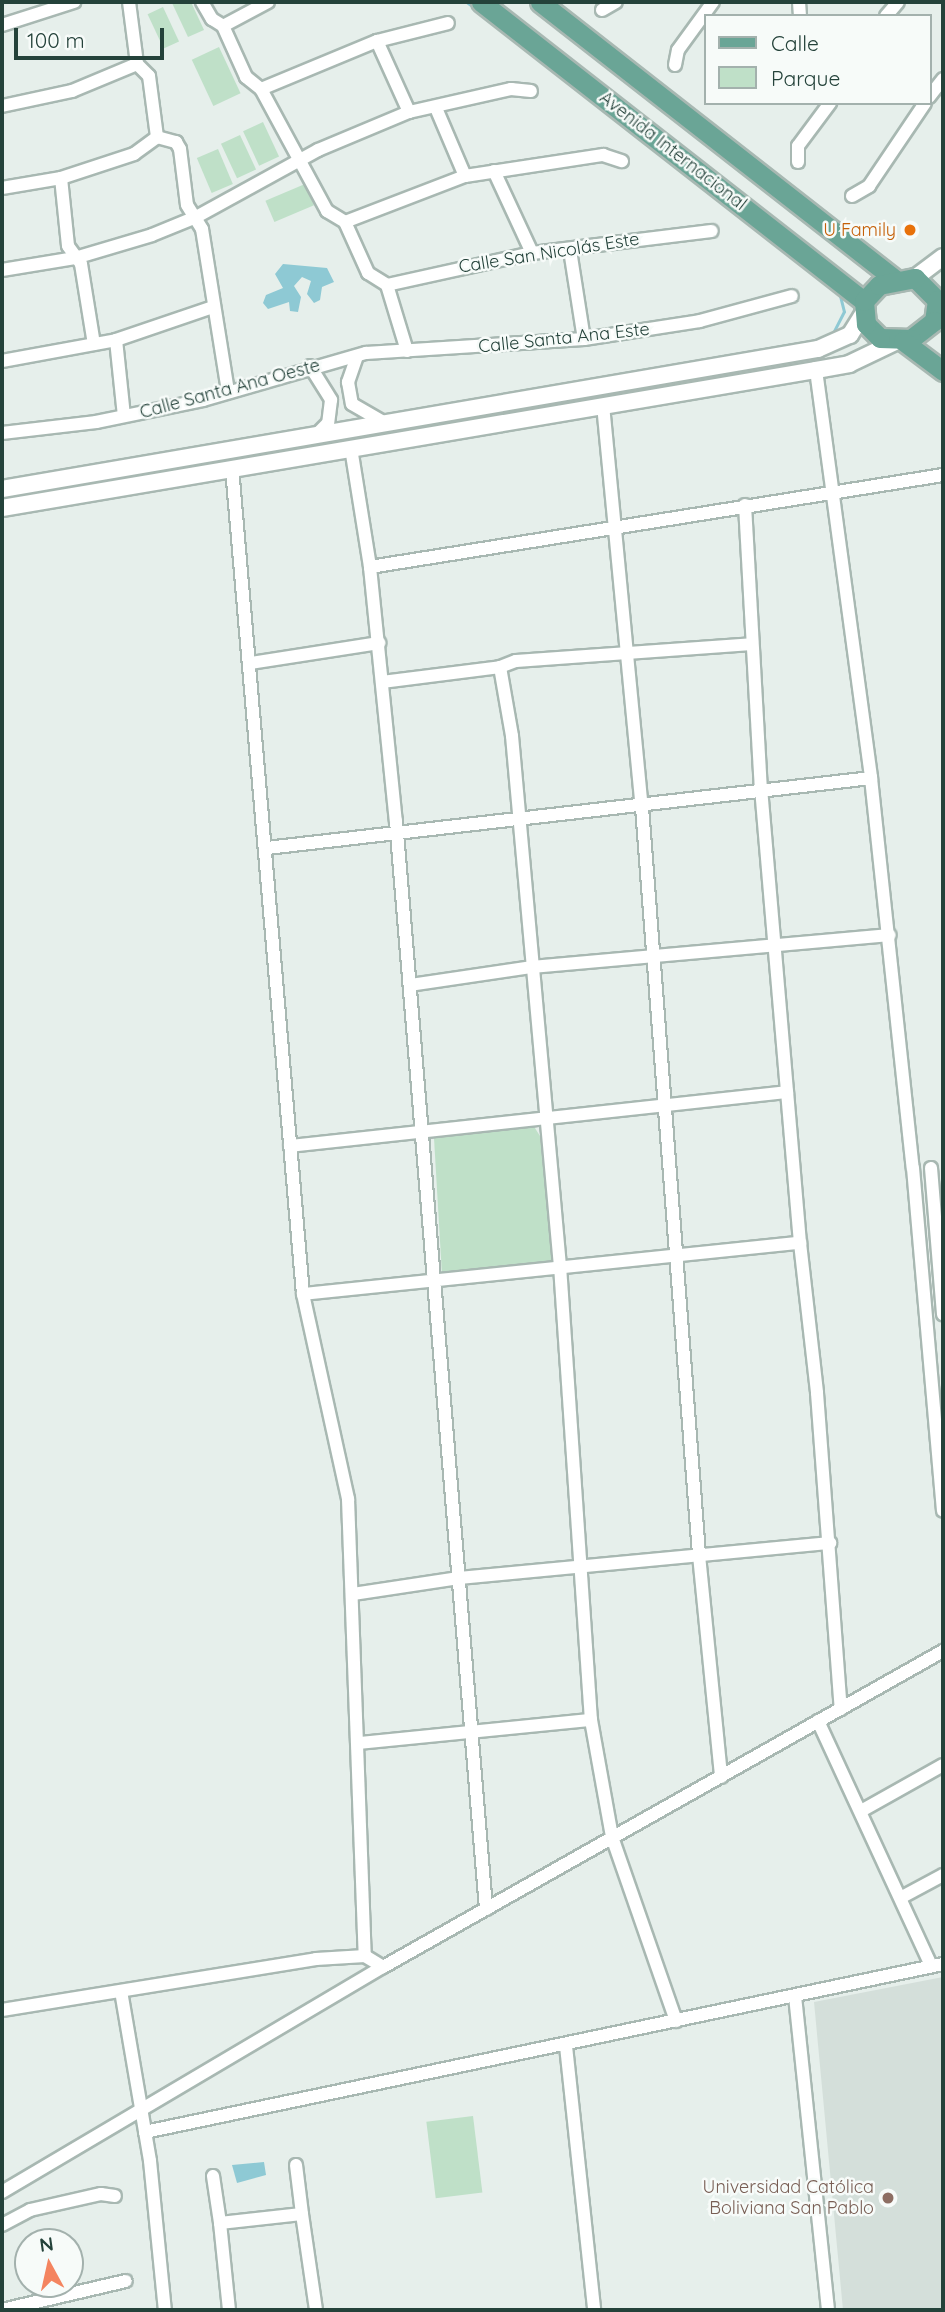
<!DOCTYPE html>
<html>
<head>
<meta charset="utf-8">
<style>
	body { margin:0 }
	#map { position:relative; width:945px; height:2312px; overflow:hidden; background:#e6efeb; font-family:Quicksand,sans-serif }
	div>[style] { position:absolute }
	.built>* { inset:0; background:#d4dfda }
	.green>* { inset:0; background:#bfe0c8; transform-origin:0 0 }
	.water>* { inset:0; background:#8ec9d4 }
	.stream>* { height:2.5px; margin:-1.25px; padding:0 1.25px; transform-origin:1.25px; border-radius:1.25px; background:#8ec9d4 }
	.roads { filter:drop-shadow(2px 0 #a8b8b2) drop-shadow(-2px 0 #a8b8b2) drop-shadow(0 2px #a8b8b2) drop-shadow(0 -2px #a8b8b2) }
	.street>* { height:12px; margin:-6px; padding:0 6px; transform-origin:6px; border-radius:6px; background:#fff }
	.secondary>* { height:16px; margin:-8px; padding:0 8px; transform-origin:8px; border-radius:8px; background:#fff }
	.primary>* { height:19px; margin:-9.5px; padding:0 9.5px; transform-origin:9.5px; border-radius:9.5px; background:#6aa596 }
	.dots>* { width:19px; height:19px; translate:-50% -50%; box-sizing:border-box; border:4px solid #f7fbf9; border-radius:50% }
	span { translate:-50% -50%; white-space:nowrap; text-align:center; line-height:1.15; -webkit-text-stroke:5px #f7fbf9; paint-order:stroke }
	.street-label { font-size:18px; color:#24423a }
	.food-label { font-size:18px; color:#c56008 }
	.right { translate:-100% -50%; text-align:right }
	.education-label { font-size:18px; color:#785e54 }
	.frame { position:absolute; inset:0; border:4px solid #24423a; pointer-events:none }
	.legend { position:absolute; left:704px; top:14px; width:228px; height:91px; box-sizing:border-box; background:#f7fbf9; border:2px solid #a3b1ad; margin:0; padding:9px 12px; list-style:none; font-size:21px; color:#24423a }
	.legend li { display:flex; align-items:center; gap:14px; height:35px }
	.legend b { width:35px; border:2px solid #a3b1ad }
	.north { position:absolute; left:14px; top:2228px; width:70px; height:70px; box-sizing:border-box; background:#f7fbf9; border:2px solid #a3b1ad; border-radius:50%; rotate:352deg; font-size:19px; font-weight:700; line-height:28px; text-align:center; color:#24423a }
	.north::after { content:''; display:block; margin:auto; width:24px; height:32px; background:#f4845f; clip-path:polygon(50% 0,100% 100%,50% 72%,0 100%) }
	.scale { position:absolute; left:14px; top:28px; width:150px; height:32px; box-sizing:border-box; border:4px solid #24423a; border-top:0; padding-left:9px; font-size:21px; line-height:24px; white-space:nowrap; color:#24423a; -webkit-text-stroke:5px #f7fbf9; paint-order:stroke }
</style>
</head>
<body>
<div id="map">
	<div class="built">
		<div style="clip-path:polygon(943px 1977px,943px 2310px,843px 2310px,814px 2002px)"></div>
	</div>
	<div class="green">
		<div style="clip-path:polygon(191px 2px,204px 30px,188px 37px,172px 3px)"></div>
		<div style="left:163px;top:7px;width:38px;height:17px;rotate:65deg"></div>
		<div style="left:219px;top:47px;width:51px;height:30px;rotate:65deg"></div>
		<div style="left:263px;top:122px;width:38px;height:22px;rotate:65deg"></div>
		<div style="left:240px;top:135px;width:38px;height:21px;rotate:65deg"></div>
		<div style="left:218px;top:149px;width:38px;height:23px;rotate:67deg"></div>
		<div style="left:305px;top:184px;width:23px;height:43px;rotate:67deg"></div>
		<div style="clip-path:polygon(533px 1125px,540px 1136px,553px 1262px,442px 1275px,434px 1138px)"></div>
		<div style="left:473px;top:2116px;width:77px;height:47px;rotate:83deg"></div>
	</div>
	<div class="water">
		<div style="clip-path:polygon(283px 264px,327px 268px,334px 282px,322px 287px,320px 300px,314px 303px,307px 294px,311px 281px,302px 277px,294px 286px,301px 297px,298px 312px,290px 311px,289px 302px,268px 309px,263px 303px,266px 295px,283px 288px,275px 274px)"></div>
		<div style="clip-path:polygon(264px 2162px,266px 2175px,237px 2183px,232px 2165px)"></div>
	</div>
	<div class="stream">
		<div style="left:467px;top:2px;width:10px;rotate:37deg"></div>
		<div style="left:831px;top:337px;width:28px;rotate:-63deg"></div>
		<div style="left:844px;top:312px;width:21px;rotate:-104deg"></div>
	</div>
	<div class="roads">
		<div class="street">
			<div style="left:129px;top:2px;width:63px;rotate:82.6deg"></div>
			<div style="left:137px;top:64px;width:17px;rotate:45deg"></div>
			<div style="left:149px;top:76px;width:62px;rotate:82.5deg"></div>
			<div style="left:157px;top:137px;width:20px;rotate:15deg"></div>
			<div style="left:176px;top:142px;width:8px;rotate:60deg"></div>
			<div style="left:180px;top:149px;width:56px;rotate:82.9deg"></div>
			<div style="left:187px;top:205px;width:28px;rotate:58deg"></div>
			<div style="left:202px;top:229px;width:165px;rotate:80.9deg"></div>
			<div style="left:202px;top:2px;width:20px;rotate:60deg"></div>
			<div style="left:212px;top:19px;width:13px;rotate:32deg"></div>
			<div style="left:223px;top:26px;width:56px;rotate:65.7deg"></div>
			<div style="left:246px;top:77px;width:19px;rotate:39deg"></div>
			<div style="left:261px;top:89px;width:139px;rotate:61.6deg"></div>
			<div style="left:327px;top:211px;width:21px;rotate:31deg"></div>
			<div style="left:345px;top:222px;width:56px;rotate:65.7deg"></div>
			<div style="left:368px;top:273px;width:22px;rotate:32deg"></div>
			<div style="left:387px;top:285px;width:69px;rotate:73.1deg"></div>
			<div style="left:799px;top:2px;width:14px;rotate:86deg"></div>
			<div style="left:602px;top:10px;width:16px;rotate:-30deg"></div>
			<div style="left:886px;top:16px;width:18px;rotate:-49deg"></div>
			<div style="left:2px;top:25px;width:76px;rotate:-17.7deg"></div>
			<div style="left:223px;top:26px;width:51px;rotate:-28.1deg"></div>
			<div style="left:377px;top:41px;width:78px;rotate:65.7deg"></div>
			<div style="left:675px;top:65px;width:15px;rotate:-79deg"></div>
			<div style="left:678px;top:50px;width:59px;rotate:-53.9deg"></div>
			<div style="left:261px;top:89px;width:126px;rotate:-22.5deg"></div>
			<div style="left:377px;top:41px;width:73px;rotate:-14.2deg"></div>
			<div style="left:929px;top:97px;width:23px;rotate:-52deg"></div>
			<div style="left:2px;top:106px;width:72px;rotate:-12.1deg"></div>
			<div style="left:72px;top:91px;width:70px;rotate:-22.6deg"></div>
			<div style="left:436px;top:108px;width:74px;rotate:66.9deg"></div>
			<div style="left:798px;top:162px;width:16px;rotate:-90deg"></div>
			<div style="left:798px;top:146px;width:54px;rotate:-53.3deg"></div>
			<div style="left:494px;top:171px;width:90px;rotate:65.1deg"></div>
			<div style="left:61px;top:178px;width:68px;rotate:84.1deg"></div>
			<div style="left:68px;top:246px;width:22px;rotate:54deg"></div>
			<div style="left:81px;top:264px;width:81px;rotate:80.8deg"></div>
			<div style="left:2px;top:188px;width:60px;rotate:-9.6deg"></div>
			<div style="left:61px;top:178px;width:77px;rotate:-18.2deg"></div>
			<div style="left:134px;top:154px;width:29px;rotate:-36deg"></div>
			<div style="left:852px;top:196px;width:20px;rotate:-30deg"></div>
			<div style="left:869px;top:186px;width:100px;rotate:-56deg"></div>
			<div style="left:345px;top:222px;width:129px;rotate:-21deg"></div>
			<div style="left:465px;top:176px;width:140px;rotate:-8.7deg"></div>
			<div style="left:603px;top:155px;width:20px;rotate:18deg"></div>
			<div style="left:570px;top:250px;width:90px;rotate:81.1deg"></div>
			<div style="left:2px;top:270px;width:74px;rotate:-9.3deg"></div>
			<div style="left:75px;top:258px;width:80px;rotate:-16.6deg"></div>
			<div style="left:152px;top:235px;width:48px;rotate:-22.2deg"></div>
			<div style="left:196px;top:217px;width:139px;rotate:-28.8deg"></div>
			<div style="left:318px;top:150px;width:99px;rotate:-22.7deg"></div>
			<div style="left:409px;top:112px;width:105px;rotate:-12.7deg"></div>
			<div style="left:511px;top:89px;width:20px;rotate:6deg"></div>
			<div style="left:387px;top:285px;width:148px;rotate:-12.4deg"></div>
			<div style="left:532px;top:253px;width:181px;rotate:-7deg"></div>
			<div style="left:116px;top:340px;width:76px;rotate:84deg"></div>
			<div style="left:357px;top:356px;width:28px;rotate:109deg"></div>
			<div style="left:348px;top:382px;width:22px;rotate:80deg"></div>
			<div style="left:352px;top:404px;width:34px;rotate:30deg"></div>
			<div style="left:2px;top:361px;width:116px;rotate:-10.4deg"></div>
			<div style="left:116px;top:340px;width:102px;rotate:-18.8deg"></div>
			<div style="left:310px;top:366px;width:40px;rotate:58deg"></div>
			<div style="left:331px;top:400px;width:23px;rotate:97deg"></div>
			<div style="left:328px;top:423px;width:13px;rotate:135deg"></div>
			<div style="left:816px;top:370px;width:412px;rotate:82.3deg"></div>
			<div style="left:603px;top:405px;width:404px;rotate:84.5deg"></div>
			<div style="left:642px;top:807px;width:750px;rotate:85.64deg"></div>
			<div style="left:699px;top:1555px;width:223px;rotate:84.3deg"></div>
			<div style="left:2px;top:433px;width:95px;rotate:-6.7deg"></div>
			<div style="left:96px;top:422px;width:109px;rotate:-11.6deg"></div>
			<div style="left:203px;top:400px;width:170px;rotate:-16.1deg"></div>
			<div style="left:366px;top:353px;width:218px;rotate:-3.7deg"></div>
			<div style="left:584px;top:339px;width:117px;rotate:-8.8deg"></div>
			<div style="left:700px;top:321px;width:95px;rotate:-15.2deg"></div>
			<div style="left:351px;top:448px;width:121px;rotate:80.9deg"></div>
			<div style="left:370px;top:567px;width:255px;rotate:84.2deg"></div>
			<div style="left:396px;top:821px;width:1092px;rotate:85.27deg"></div>
			<div style="left:232px;top:468px;width:829px;rotate:85.09deg"></div>
			<div style="left:303px;top:1294px;width:210px;rotate:77.6deg"></div>
			<div style="left:348px;top:1499px;width:457px;rotate:87.9deg"></div>
			<div style="left:745px;top:505px;width:283px;rotate:86.8deg"></div>
			<div style="left:761px;top:788px;width:457px;rotate:85.1deg"></div>
			<div style="left:800px;top:1243px;width:151px;rotate:83.5deg"></div>
			<div style="left:817px;top:1393px;width:317px;rotate:85.7deg"></div>
			<div style="left:370px;top:567px;width:580px;rotate:-9.12deg"></div>
			<div style="left:251px;top:663px;width:130px;rotate:-8.9deg"></div>
			<div style="left:500px;top:667px;width:70px;rotate:80.1deg"></div>
			<div style="left:512px;top:736px;width:532px;rotate:84.83deg"></div>
			<div style="left:560px;top:1266px;width:455px;rotate:86.1deg"></div>
			<div style="left:591px;top:1720px;width:119px;rotate:79.8deg"></div>
			<div style="left:612px;top:1837px;width:195px;rotate:70.8deg"></div>
			<div style="left:382px;top:682px;width:119px;rotate:-7.2deg"></div>
			<div style="left:500px;top:667px;width:17px;rotate:-21deg"></div>
			<div style="left:516px;top:661px;width:236px;rotate:-4.1deg"></div>
			<div style="left:267px;top:848px;width:608px;rotate:-6.61deg"></div>
			<div style="left:871px;top:778px;width:392px;rotate:83.9deg"></div>
			<div style="left:913px;top:1168px;width:344px;rotate:85deg"></div>
			<div style="left:410px;top:985px;width:123px;rotate:-8.4deg"></div>
			<div style="left:532px;top:967px;width:359px;rotate:-5.1deg"></div>
			<div style="left:290px;top:1146px;width:500px;rotate:-6.2deg"></div>
			<div style="left:931px;top:1168px;width:147px;rotate:85.3deg"></div>
			<div style="left:303px;top:1294px;width:500px;rotate:-5.9deg"></div>
			<div style="left:353px;top:1594px;width:107px;rotate:-8.6deg"></div>
			<div style="left:459px;top:1578px;width:373px;rotate:-5.4deg"></div>
			<div style="left:818px;top:1721px;width:270px;rotate:65.2deg"></div>
			<div style="left:359px;top:1743px;width:233px;rotate:-5.7deg"></div>
			<div style="left:861px;top:1811px;width:94px;rotate:-29.3deg"></div>
			<div style="left:902px;top:1897px;width:47px;rotate:-28.2deg"></div>
			<div style="left:121px;top:1991px;width:172px;rotate:80.3deg"></div>
			<div style="left:150px;top:2161px;width:150px;rotate:84.3deg"></div>
			<div style="left:795px;top:1996px;width:316px;rotate:84deg"></div>
			<div style="left:2px;top:2010px;width:318px;rotate:-9.2deg"></div>
			<div style="left:316px;top:1959px;width:49px;rotate:-3.5deg"></div>
			<div style="left:365px;top:1956px;width:21px;rotate:31deg"></div>
			<div style="left:566px;top:2046px;width:265px;rotate:83.9deg"></div>
			<div style="left:145px;top:2132px;width:815px;rotate:-11.89deg"></div>
			<div style="left:296px;top:2165px;width:49px;rotate:83deg"></div>
			<div style="left:213px;top:2176px;width:48px;rotate:81.5deg"></div>
			<div style="left:2px;top:2192px;width:442px;rotate:-30.6deg"></div>
			<div style="left:383px;top:1967px;width:643px;rotate:-29.44deg"></div>
			<div style="left:2px;top:2225px;width:32px;rotate:-28deg"></div>
			<div style="left:30px;top:2210px;width:73px;rotate:-12.7deg"></div>
			<div style="left:101px;top:2194px;width:14px;rotate:8deg"></div>
			<div style="left:2px;top:2310px;width:127px;rotate:-13.2deg"></div>
			<div style="left:229px;top:2310px;width:87px;rotate:-95.9deg"></div>
			<div style="left:220px;top:2223px;width:82px;rotate:-6.3deg"></div>
			<div style="left:302px;top:2214px;width:97px;rotate:81.7deg"></div>
		</div>
		<div class="secondary">
			<div style="left:915px;top:278px;width:35px;rotate:-37deg"></div>
			<div style="left:2px;top:489px;width:828px;rotate:-9.74deg"></div>
			<div style="left:818px;top:349px;width:35px;rotate:-24deg"></div>
			<div style="left:850px;top:335px;width:25px;rotate:-58deg"></div>
			<div style="left:2px;top:508px;width:826px;rotate:-9.62deg"></div>
			<div style="left:816px;top:370px;width:34px;rotate:-10deg"></div>
			<div style="left:849px;top:364px;width:51px;rotate:-25.6deg"></div>
		</div>
		<div class="primary">
			<div style="left:481px;top:2px;width:486px;rotate:38deg"></div>
			<div style="left:540px;top:2px;width:452px;rotate:38deg"></div>
			<div style="left:915px;top:278px;width:31px;rotate:45deg"></div>
			<div style="left:937px;top:300px;width:21px;rotate:98deg"></div>
			<div style="left:934px;top:321px;width:29px;rotate:142deg"></div>
			<div style="left:911px;top:339px;width:31px;rotate:-178deg"></div>
			<div style="left:880px;top:338px;width:20px;rotate:-135deg"></div>
			<div style="left:866px;top:324px;width:23px;rotate:-95deg"></div>
			<div style="left:864px;top:301px;width:22px;rotate:-47deg"></div>
			<div style="left:879px;top:285px;width:37px;rotate:-11deg"></div>
			<div style="left:903px;top:341px;width:50px;rotate:36.9deg"></div>
		</div>
	</div>
	<div class="dots">
		<div style="left:910px;top:230px;background:#e8710a"></div>
		<div style="left:888px;top:2198px;background:#8d6e63"></div>
	</div>
	<div class="street-label">
		<span style="left:673px;top:151px;rotate:38deg">Avenida Internacional</span>
		<span style="left:549px;top:253px;rotate:-9deg">Calle San Nicolás Este</span>
		<span style="left:564px;top:338px;rotate:-6deg">Calle Santa Ana Este</span>
		<span style="left:230px;top:389px;rotate:-15deg">Calle Santa Ana Oeste</span>
	</div>
	<div class="food-label">
		<span class="right" style="left:896px;top:230px">U Family</span>
	</div>
	<div class="education-label">
		<span class="right" style="left:874px;top:2198px">Universidad Católica<br>Boliviana San Pablo</span>
	</div>
	<div class="frame"></div>
	<ul class="legend">
	<li><b style="height:9px;background:#6aa596"></b>Calle</li>
	<li><b style="height:19px;background:#bfe0c8"></b>Parque</li>
	</ul>
	<div class="north">N</div>
	<div class="scale">100 m</div>
</div>
</body>
</html>
